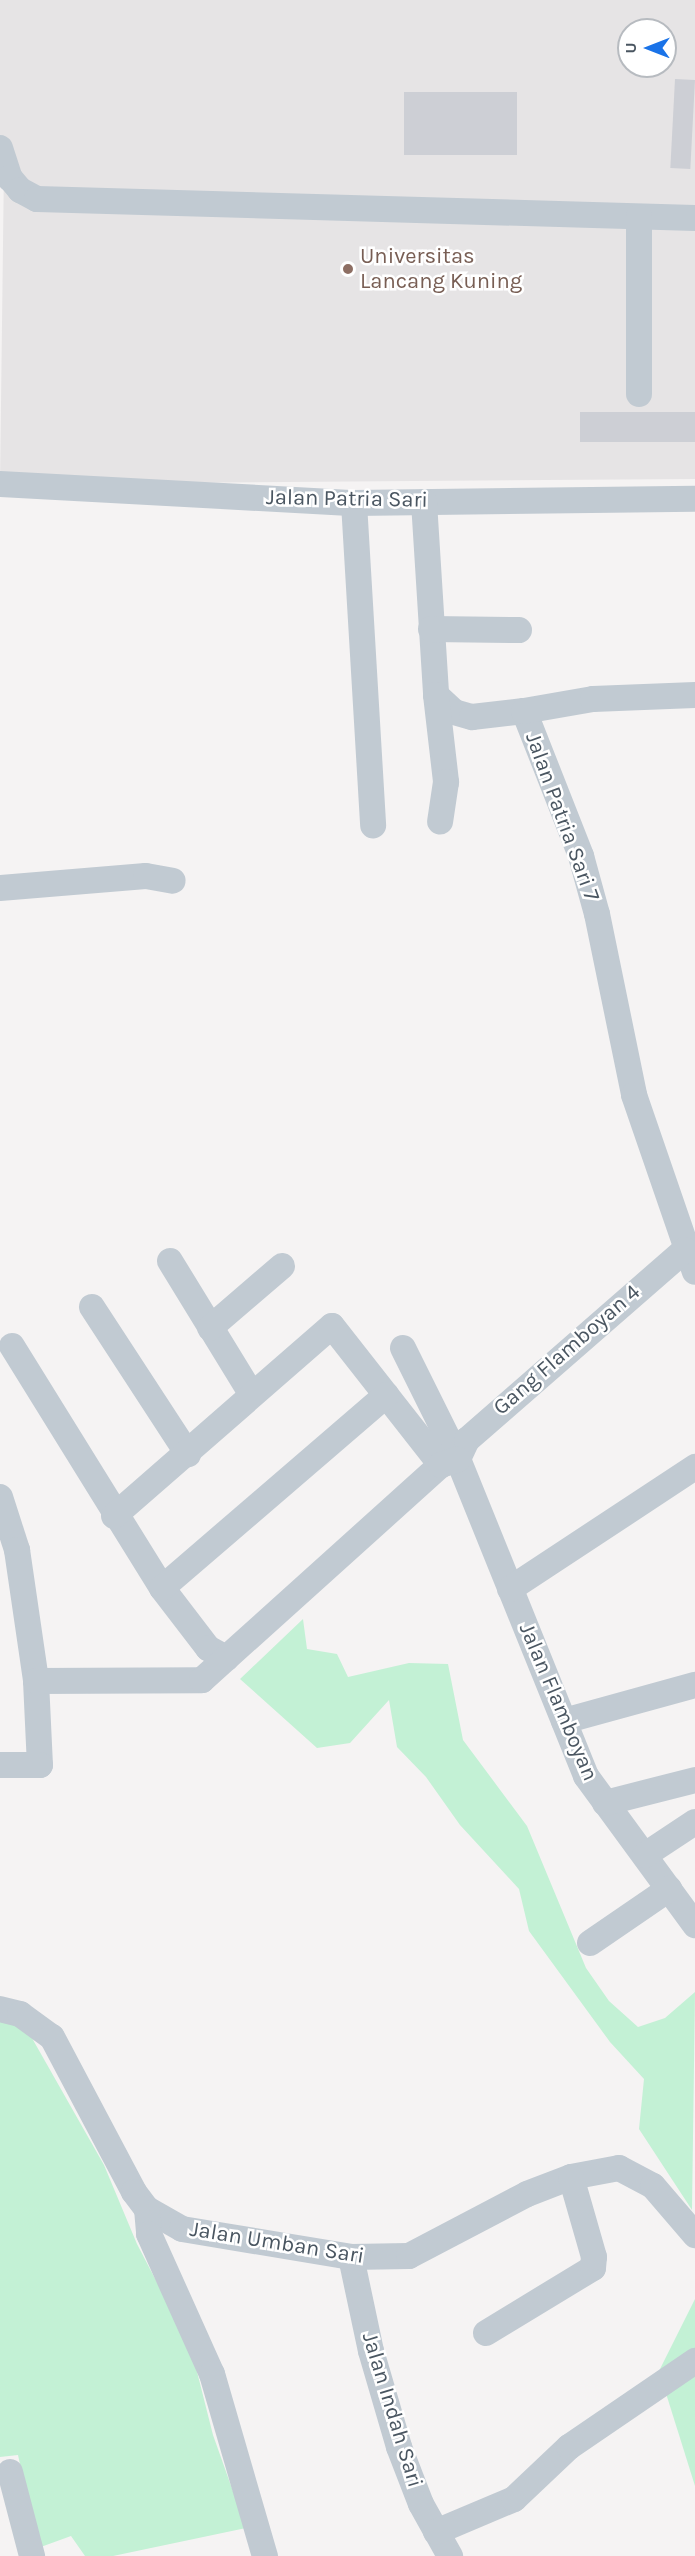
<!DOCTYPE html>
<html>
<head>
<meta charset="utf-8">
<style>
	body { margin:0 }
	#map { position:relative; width:695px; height:2556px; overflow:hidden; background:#f5f3f3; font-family:Karla,sans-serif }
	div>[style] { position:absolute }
	.education>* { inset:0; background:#e6e4e5 }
	.green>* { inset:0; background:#c3f1d5 }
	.building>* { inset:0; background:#cdcfd5; transform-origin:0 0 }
	.minor>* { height:26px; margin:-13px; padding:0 13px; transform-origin:13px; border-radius:13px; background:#c1cad2 }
	.dots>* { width:16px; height:16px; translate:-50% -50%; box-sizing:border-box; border:3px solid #fff; border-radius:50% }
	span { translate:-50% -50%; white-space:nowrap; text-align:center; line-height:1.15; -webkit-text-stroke:5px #fff; paint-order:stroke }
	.education-label { font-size:22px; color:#785e54 }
	.left { translate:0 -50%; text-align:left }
	.street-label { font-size:22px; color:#4a5661 }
	.north { position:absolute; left:617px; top:18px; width:60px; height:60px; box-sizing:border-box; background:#fff; border:2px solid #b7bbc0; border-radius:50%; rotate:270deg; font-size:16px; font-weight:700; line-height:24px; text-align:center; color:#4a5661 }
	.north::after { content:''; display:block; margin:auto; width:21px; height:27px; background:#1a73e8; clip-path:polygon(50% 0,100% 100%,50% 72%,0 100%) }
</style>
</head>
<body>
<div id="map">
	<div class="education">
		<div style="clip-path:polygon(evenodd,0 0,695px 0,695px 479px,0 484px,4px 164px,0 148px,0 0,629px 30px,665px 30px,665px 66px,629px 66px,629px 30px)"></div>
	</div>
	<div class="green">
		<div style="clip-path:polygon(303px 1619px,307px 1649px,337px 1654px,348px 1677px,409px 1663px,448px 1664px,463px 1740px,527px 1826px,586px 1968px,609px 2001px,638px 2027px,665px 2018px,695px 1992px,692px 2210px,639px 2129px,644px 2079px,610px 2042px,529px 1931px,519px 1889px,460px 1825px,426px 1777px,397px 1747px,389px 1700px,350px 1743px,317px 1748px,240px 1679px)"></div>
		<div style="clip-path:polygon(0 2019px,24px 2024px,104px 2165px,137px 2244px,191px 2348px,213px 2435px,246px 2528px,113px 2556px,85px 2556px,71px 2536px,38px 2548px,18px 2455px,0 2457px)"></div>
		<div style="clip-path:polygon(695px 2299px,695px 2486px,659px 2371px)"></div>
	</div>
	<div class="building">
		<div style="left:675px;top:79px;width:20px;height:89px;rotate:3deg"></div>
		<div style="left:404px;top:92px;width:113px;height:63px"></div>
		<div style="left:580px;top:412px;width:115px;height:30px"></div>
	</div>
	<div class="minor">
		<div style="left:0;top:148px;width:32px;rotate:72deg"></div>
		<div style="left:10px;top:178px;width:16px;rotate:50deg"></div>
		<div style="left:20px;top:190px;width:19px;rotate:28deg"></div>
		<div style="left:37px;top:199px;width:658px;rotate:1.65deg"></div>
		<div style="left:639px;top:217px;width:177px;rotate:90deg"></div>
		<div style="left:0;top:484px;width:355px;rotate:3.1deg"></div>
		<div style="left:354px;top:503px;width:341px;rotate:-0.7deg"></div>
		<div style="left:424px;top:502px;width:193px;rotate:86.4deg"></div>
		<div style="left:436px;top:695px;width:25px;rotate:43deg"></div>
		<div style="left:454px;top:712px;width:19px;rotate:16deg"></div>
		<div style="left:472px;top:717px;width:52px;rotate:-6.6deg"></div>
		<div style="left:524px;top:711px;width:156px;rotate:68.5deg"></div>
		<div style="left:581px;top:856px;width:60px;rotate:74.6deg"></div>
		<div style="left:597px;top:914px;width:185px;rotate:78.4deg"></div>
		<div style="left:634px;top:1095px;width:187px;rotate:71deg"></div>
		<div style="left:354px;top:503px;width:323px;rotate:86.6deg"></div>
		<div style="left:431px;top:629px;width:88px;rotate:0.7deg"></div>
		<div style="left:436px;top:695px;width:88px;rotate:83.4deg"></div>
		<div style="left:446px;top:782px;width:40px;rotate:98.5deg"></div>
		<div style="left:524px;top:711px;width:70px;rotate:-9.9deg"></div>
		<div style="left:593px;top:699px;width:102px;rotate:-2.2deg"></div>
		<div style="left:0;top:888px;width:146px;rotate:-4.7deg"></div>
		<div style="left:146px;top:876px;width:27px;rotate:10deg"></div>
		<div style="left:170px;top:1261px;width:155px;rotate:58.5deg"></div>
		<div style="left:92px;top:1307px;width:176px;rotate:56.9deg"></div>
		<div style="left:210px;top:1328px;width:95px;rotate:-40.7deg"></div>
		<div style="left:12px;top:1346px;width:285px;rotate:58.2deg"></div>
		<div style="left:162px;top:1588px;width:76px;rotate:52.5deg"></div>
		<div style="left:208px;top:1648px;width:21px;rotate:29deg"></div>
		<div style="left:403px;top:1348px;width:124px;rotate:63.6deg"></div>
		<div style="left:458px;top:1459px;width:342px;rotate:68deg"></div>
		<div style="left:586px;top:1776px;width:185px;rotate:53.8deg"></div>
		<div style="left:458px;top:1459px;width:21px;rotate:-65deg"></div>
		<div style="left:467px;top:1440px;width:289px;rotate:-41.1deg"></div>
		<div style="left:0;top:1497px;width:56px;rotate:72.2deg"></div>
		<div style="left:17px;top:1550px;width:132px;rotate:81.7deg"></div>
		<div style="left:36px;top:1681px;width:84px;rotate:87.3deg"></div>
		<div style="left:40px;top:1765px;width:40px;rotate:180deg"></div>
		<div style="left:114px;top:1516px;width:289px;rotate:-41.1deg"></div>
		<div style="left:332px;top:1326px;width:177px;rotate:51.9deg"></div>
		<div style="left:162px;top:1588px;width:296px;rotate:-40.7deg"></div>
		<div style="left:510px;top:1589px;width:222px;rotate:-33.4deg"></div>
		<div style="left:36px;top:1681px;width:166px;rotate:-0.3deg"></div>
		<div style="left:202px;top:1680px;width:321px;rotate:-42deg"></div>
		<div style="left:441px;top:1465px;width:18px;rotate:-19deg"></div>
		<div style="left:564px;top:1721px;width:136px;rotate:-15.4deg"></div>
		<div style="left:605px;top:1803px;width:93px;rotate:-14.3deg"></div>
		<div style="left:645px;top:1855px;width:60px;rotate:-33.4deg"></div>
		<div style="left:590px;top:1943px;width:96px;rotate:-34.4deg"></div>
		<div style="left:0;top:2009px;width:21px;rotate:14deg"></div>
		<div style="left:20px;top:2014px;width:39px;rotate:36deg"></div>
		<div style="left:52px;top:2037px;width:175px;rotate:62.1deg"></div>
		<div style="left:134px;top:2192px;width:21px;rotate:53deg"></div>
		<div style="left:147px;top:2209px;width:40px;rotate:29.7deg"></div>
		<div style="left:182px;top:2229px;width:171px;rotate:9.4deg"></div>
		<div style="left:351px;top:2257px;width:58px;rotate:-1deg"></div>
		<div style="left:409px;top:2256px;width:133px;rotate:-27.7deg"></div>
		<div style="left:527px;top:2194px;width:47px;rotate:-21.1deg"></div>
		<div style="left:571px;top:2177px;width:49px;rotate:-10.6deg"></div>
		<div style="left:619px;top:2168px;width:38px;rotate:28deg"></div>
		<div style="left:653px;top:2186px;width:65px;rotate:49.4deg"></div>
		<div style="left:147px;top:2209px;width:25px;rotate:85deg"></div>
		<div style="left:149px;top:2234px;width:154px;rotate:65.8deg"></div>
		<div style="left:212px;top:2374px;width:190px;rotate:73.8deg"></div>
		<div style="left:351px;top:2257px;width:96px;rotate:78deg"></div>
		<div style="left:371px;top:2351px;width:100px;rotate:73.7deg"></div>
		<div style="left:399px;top:2447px;width:61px;rotate:68.9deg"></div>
		<div style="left:421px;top:2504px;width:60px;rotate:60.9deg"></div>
		<div style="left:486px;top:2333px;width:125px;rotate:-31.3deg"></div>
		<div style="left:593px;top:2268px;width:11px;rotate:-85deg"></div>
		<div style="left:594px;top:2257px;width:83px;rotate:-106deg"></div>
		<div style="left:10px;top:2472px;width:87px;rotate:75.3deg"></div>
		<div style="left:436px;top:2532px;width:85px;rotate:-22.9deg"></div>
		<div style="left:514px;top:2499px;width:76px;rotate:-43.4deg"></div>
		<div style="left:569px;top:2447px;width:153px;rotate:-34.3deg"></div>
	</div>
	<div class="dots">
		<div style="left:348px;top:269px;background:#8d6e63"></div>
	</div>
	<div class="education-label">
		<span class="left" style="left:360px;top:269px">Universitas<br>Lancang Kuning</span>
	</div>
	<div class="street-label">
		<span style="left:347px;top:499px;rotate:1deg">Jalan Patria Sari</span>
		<span style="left:562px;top:817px;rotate:70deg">Jalan Patria Sari 7</span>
		<span style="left:567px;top:1350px;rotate:-41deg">Gang Flamboyan 4</span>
		<span style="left:558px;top:1702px;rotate:67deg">Jalan Flamboyan</span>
		<span style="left:277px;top:2243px;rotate:9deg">Jalan Umban Sari</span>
		<span style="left:392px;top:2410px;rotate:73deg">Jalan Indah Sari</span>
	</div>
	<div class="north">U</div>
</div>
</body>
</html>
